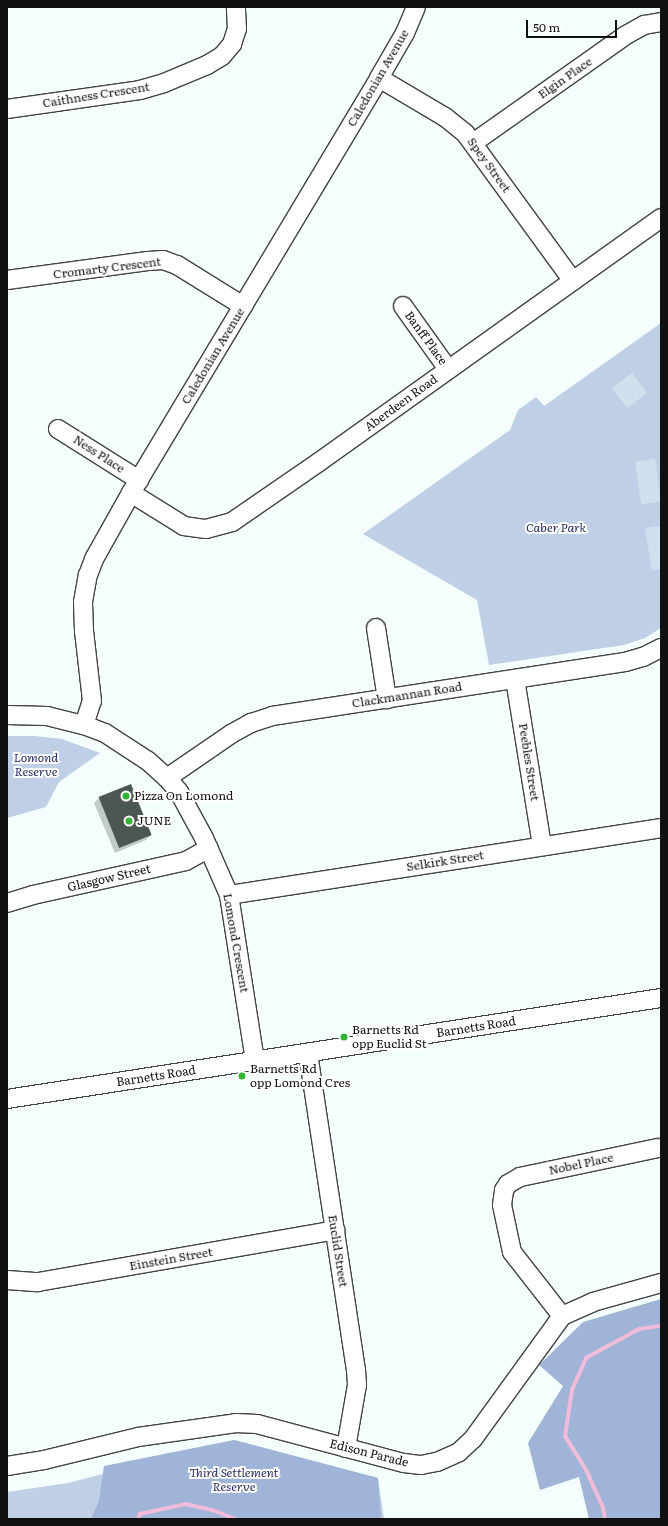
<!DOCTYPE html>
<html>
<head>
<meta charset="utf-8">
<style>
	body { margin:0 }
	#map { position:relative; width:668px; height:1526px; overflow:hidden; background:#f3fefd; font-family:Literata,serif }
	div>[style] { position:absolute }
	.green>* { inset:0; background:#bfd0e6 }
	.forest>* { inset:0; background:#9fb4d6 }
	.pitch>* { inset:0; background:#d0e1ee; transform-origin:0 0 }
	.shadow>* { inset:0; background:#0003 }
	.stream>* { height:3.5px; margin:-1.75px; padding:0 1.75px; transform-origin:1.75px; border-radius:1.75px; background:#f1bcd9 }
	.building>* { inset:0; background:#4d5752; transform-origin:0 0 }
	.roads { filter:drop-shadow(1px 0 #434343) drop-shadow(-1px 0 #434343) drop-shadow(0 1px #434343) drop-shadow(0 -1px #434343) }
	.minor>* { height:18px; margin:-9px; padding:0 9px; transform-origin:9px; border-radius:9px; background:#fff }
	.dots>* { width:11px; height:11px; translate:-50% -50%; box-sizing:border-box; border:2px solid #fff; border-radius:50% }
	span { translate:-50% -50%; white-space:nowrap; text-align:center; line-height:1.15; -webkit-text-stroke:4px #fff; paint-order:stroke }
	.street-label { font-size:12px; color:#101010 }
	.park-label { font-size:12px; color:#252d62; font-style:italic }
	.poi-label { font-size:12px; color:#101010 }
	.left { translate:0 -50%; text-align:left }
	.frame { position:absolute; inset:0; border:8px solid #101010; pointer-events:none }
	.scale { position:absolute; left:526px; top:20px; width:91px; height:18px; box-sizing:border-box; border:2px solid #101010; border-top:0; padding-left:5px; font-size:12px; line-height:14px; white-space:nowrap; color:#101010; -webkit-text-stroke:3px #fff; paint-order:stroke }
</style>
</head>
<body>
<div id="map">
	<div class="green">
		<div style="clip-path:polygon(661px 323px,661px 628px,645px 638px,624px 645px,489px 665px,477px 600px,363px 534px,510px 430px,518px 410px,536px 397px,544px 406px)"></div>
		<div style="clip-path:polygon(7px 736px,35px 736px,62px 739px,100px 753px,59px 782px,46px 807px,7px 818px)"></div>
		<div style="clip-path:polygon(234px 1440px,378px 1478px,384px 1519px,7px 1519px,7px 1492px,68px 1483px)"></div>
	</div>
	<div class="forest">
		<div style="clip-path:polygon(661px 1299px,661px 1519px,589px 1519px,579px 1477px,540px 1490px,528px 1443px,563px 1386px,539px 1365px,583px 1322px)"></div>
		<div style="clip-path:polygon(234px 1440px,378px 1478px,381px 1519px,91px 1519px,99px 1501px,104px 1466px)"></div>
	</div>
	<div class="pitch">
		<div style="left:632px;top:373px;width:25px;height:25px;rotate:53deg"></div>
		<div style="left:655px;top:459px;width:43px;height:20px;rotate:82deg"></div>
		<div style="clip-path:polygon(661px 526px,661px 569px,652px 570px,645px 528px)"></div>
	</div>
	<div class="shadow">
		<div style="clip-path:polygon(130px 785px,151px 835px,146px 840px,115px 853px,94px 803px,99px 798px)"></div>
	</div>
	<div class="stream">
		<div style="left:138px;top:1519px;width:5px;rotate:-68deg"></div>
		<div style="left:140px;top:1514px;width:47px;rotate:-12.3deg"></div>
		<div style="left:186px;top:1504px;width:28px;rotate:13deg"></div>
		<div style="left:213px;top:1510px;width:24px;rotate:22deg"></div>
		<div style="left:605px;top:1519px;width:11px;rotate:-100deg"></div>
		<div style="left:603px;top:1508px;width:42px;rotate:-114.1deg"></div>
		<div style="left:586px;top:1470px;width:39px;rotate:-122deg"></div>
		<div style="left:565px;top:1437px;width:48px;rotate:-81.5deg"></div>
		<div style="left:572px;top:1390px;width:35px;rotate:-66deg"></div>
		<div style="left:586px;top:1358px;width:60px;rotate:-28.7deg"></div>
		<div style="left:639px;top:1329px;width:22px;rotate:-8deg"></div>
	</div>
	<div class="building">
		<div style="left:131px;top:784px;width:55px;height:35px;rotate:68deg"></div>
	</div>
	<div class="roads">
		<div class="minor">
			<div style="left:379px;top:78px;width:77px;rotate:30.6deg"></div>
			<div style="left:445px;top:117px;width:26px;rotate:39deg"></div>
			<div style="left:465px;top:133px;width:183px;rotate:53.9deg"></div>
			<div style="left:7px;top:109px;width:134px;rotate:-8.1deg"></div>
			<div style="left:140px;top:90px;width:25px;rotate:-16deg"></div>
			<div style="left:164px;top:83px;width:47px;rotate:-22.7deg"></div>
			<div style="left:207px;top:65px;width:17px;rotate:-31deg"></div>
			<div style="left:222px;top:56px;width:16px;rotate:-50deg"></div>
			<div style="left:232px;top:44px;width:16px;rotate:-72deg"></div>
			<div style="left:237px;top:29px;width:22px;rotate:-93deg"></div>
			<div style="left:473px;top:143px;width:187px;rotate:-35.2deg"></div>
			<div style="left:626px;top:35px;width:21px;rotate:-29deg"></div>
			<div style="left:644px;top:25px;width:17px;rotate:-10deg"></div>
			<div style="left:7px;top:280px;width:142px;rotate:-7.7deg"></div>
			<div style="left:148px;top:261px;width:15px;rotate:-4deg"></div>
			<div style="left:163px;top:260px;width:15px;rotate:20deg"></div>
			<div style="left:177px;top:265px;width:78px;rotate:31.8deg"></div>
			<div style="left:403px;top:306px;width:77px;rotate:54.5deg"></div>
			<div style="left:58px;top:429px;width:96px;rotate:32.2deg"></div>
			<div style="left:131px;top:493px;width:62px;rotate:31.9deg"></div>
			<div style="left:184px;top:526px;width:22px;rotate:8deg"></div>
			<div style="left:206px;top:529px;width:27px;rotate:-15deg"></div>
			<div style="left:232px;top:522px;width:106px;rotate:-34.6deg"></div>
			<div style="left:319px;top:462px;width:420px;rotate:-35.5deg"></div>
			<div style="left:376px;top:628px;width:72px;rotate:81.2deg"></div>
			<div style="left:515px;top:679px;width:169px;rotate:80.8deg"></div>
			<div style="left:7px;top:715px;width:40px;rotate:1.4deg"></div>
			<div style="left:47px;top:716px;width:38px;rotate:14deg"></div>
			<div style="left:84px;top:725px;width:22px;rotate:21deg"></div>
			<div style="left:105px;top:733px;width:51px;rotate:33.1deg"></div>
			<div style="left:148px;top:761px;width:25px;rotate:42deg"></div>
			<div style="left:167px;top:778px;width:18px;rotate:49deg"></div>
			<div style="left:179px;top:792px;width:52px;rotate:61.5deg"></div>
			<div style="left:204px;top:838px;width:62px;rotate:66.3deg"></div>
			<div style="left:229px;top:895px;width:168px;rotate:81.1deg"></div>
			<div style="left:84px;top:725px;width:25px;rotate:-72deg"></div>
			<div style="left:92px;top:701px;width:70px;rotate:-96.5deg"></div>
			<div style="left:84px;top:631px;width:29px;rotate:-92deg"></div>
			<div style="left:83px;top:602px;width:27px;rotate:-80deg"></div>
			<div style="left:88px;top:575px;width:17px;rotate:-69deg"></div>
			<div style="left:94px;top:559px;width:76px;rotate:-60.7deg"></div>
			<div style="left:131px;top:493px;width:483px;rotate:-59.1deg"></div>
			<div style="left:379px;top:78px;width:52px;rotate:-60deg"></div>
			<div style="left:405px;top:33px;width:28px;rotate:-67deg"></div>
			<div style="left:167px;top:778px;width:78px;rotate:-34.5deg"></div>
			<div style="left:231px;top:734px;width:23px;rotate:-29deg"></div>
			<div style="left:251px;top:723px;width:22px;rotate:-18deg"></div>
			<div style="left:272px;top:716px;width:357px;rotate:-8.7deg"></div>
			<div style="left:625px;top:662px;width:19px;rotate:-16deg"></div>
			<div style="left:643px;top:657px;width:20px;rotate:-27deg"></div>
			<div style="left:229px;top:895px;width:437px;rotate:-8.8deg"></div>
			<div style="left:7px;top:903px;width:27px;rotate:-17deg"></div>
			<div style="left:33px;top:895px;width:157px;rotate:-12.5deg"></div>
			<div style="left:186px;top:861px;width:26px;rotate:-29deg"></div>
			<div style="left:308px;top:1053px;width:321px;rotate:81.4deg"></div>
			<div style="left:356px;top:1370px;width:15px;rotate:86deg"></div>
			<div style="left:357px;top:1385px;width:64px;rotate:99.9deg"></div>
			<div style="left:7px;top:1099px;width:662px;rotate:-8.78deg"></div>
			<div style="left:7px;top:1280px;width:31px;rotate:4deg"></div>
			<div style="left:38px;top:1282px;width:302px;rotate:-9.9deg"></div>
			<div style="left:562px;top:1316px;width:81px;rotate:-128deg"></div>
			<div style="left:512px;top:1252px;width:48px;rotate:-102deg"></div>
			<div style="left:502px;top:1205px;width:15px;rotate:-82deg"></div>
			<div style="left:504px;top:1190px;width:7px;rotate:-56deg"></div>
			<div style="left:508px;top:1184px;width:14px;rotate:-30deg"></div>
			<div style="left:520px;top:1177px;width:141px;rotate:-11.9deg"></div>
			<div style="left:7px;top:1466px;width:37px;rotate:-9deg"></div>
			<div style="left:44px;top:1460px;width:97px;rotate:-13.7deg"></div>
			<div style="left:138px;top:1437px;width:99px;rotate:-8.1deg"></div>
			<div style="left:236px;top:1423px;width:21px;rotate:3deg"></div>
			<div style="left:257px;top:1424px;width:152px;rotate:14.9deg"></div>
			<div style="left:404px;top:1463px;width:17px;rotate:7deg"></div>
			<div style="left:421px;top:1465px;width:16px;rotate:-11deg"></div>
			<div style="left:437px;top:1462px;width:24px;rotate:-24deg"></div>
			<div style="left:459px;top:1452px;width:19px;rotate:-43deg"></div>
			<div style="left:473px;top:1439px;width:152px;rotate:-54.1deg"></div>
			<div style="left:562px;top:1316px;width:34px;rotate:-24deg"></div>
			<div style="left:593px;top:1302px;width:71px;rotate:-15.6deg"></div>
		</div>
	</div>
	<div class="dots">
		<div style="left:126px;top:796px;background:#33b437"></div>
		<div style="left:129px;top:821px;background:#33b437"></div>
		<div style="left:344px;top:1037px;background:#33b437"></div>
		<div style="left:242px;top:1076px;background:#33b437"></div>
	</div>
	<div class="street-label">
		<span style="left:378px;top:78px;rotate:-60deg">Caledonian Avenue</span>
		<span style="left:565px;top:78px;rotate:-35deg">Elgin Place</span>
		<span style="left:96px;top:95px;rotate:-9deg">Caithness Crescent</span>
		<span style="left:489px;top:165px;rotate:54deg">Spey Street</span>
		<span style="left:107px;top:268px;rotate:-7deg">Cromarty Crescent</span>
		<span style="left:426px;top:338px;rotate:54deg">Banff Place</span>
		<span style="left:213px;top:356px;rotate:-59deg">Caledonian Avenue</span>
		<span style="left:401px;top:403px;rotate:-36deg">Aberdeen Road</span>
		<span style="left:99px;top:454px;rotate:33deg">Ness Place</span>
		<span style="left:407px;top:695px;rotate:-9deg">Clackmannan Road</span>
		<span style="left:529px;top:762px;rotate:81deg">Peebles Street</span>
		<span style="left:445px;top:861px;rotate:-9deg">Selkirk Street</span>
		<span style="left:109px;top:878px;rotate:-13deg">Glasgow Street</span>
		<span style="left:236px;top:943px;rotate:80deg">Lomond Crescent</span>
		<span style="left:476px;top:1027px;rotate:-9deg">Barnetts Road</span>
		<span style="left:156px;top:1076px;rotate:-9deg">Barnetts Road</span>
		<span style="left:581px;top:1164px;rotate:-12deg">Nobel Place</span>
		<span style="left:338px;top:1251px;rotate:81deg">Euclid Street</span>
		<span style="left:171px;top:1259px;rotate:-10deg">Einstein Street</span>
		<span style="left:369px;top:1453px;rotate:14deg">Edison Parade</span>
	</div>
	<div class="park-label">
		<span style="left:556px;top:528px">Caber Park</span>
		<span style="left:36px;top:765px">Lomond<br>Reserve</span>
		<span style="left:234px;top:1480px">Third Settlement<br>Reserve</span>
	</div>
	<div class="poi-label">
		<span class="left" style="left:134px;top:796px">Pizza On Lomond</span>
		<span class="left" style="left:137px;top:821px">JUNE</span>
		<span class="left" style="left:352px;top:1037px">Barnetts Rd<br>opp Euclid St</span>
		<span class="left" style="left:250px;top:1076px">Barnetts Rd<br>opp Lomond Cres</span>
	</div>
	<div class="frame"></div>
	<div class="scale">50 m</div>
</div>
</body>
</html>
